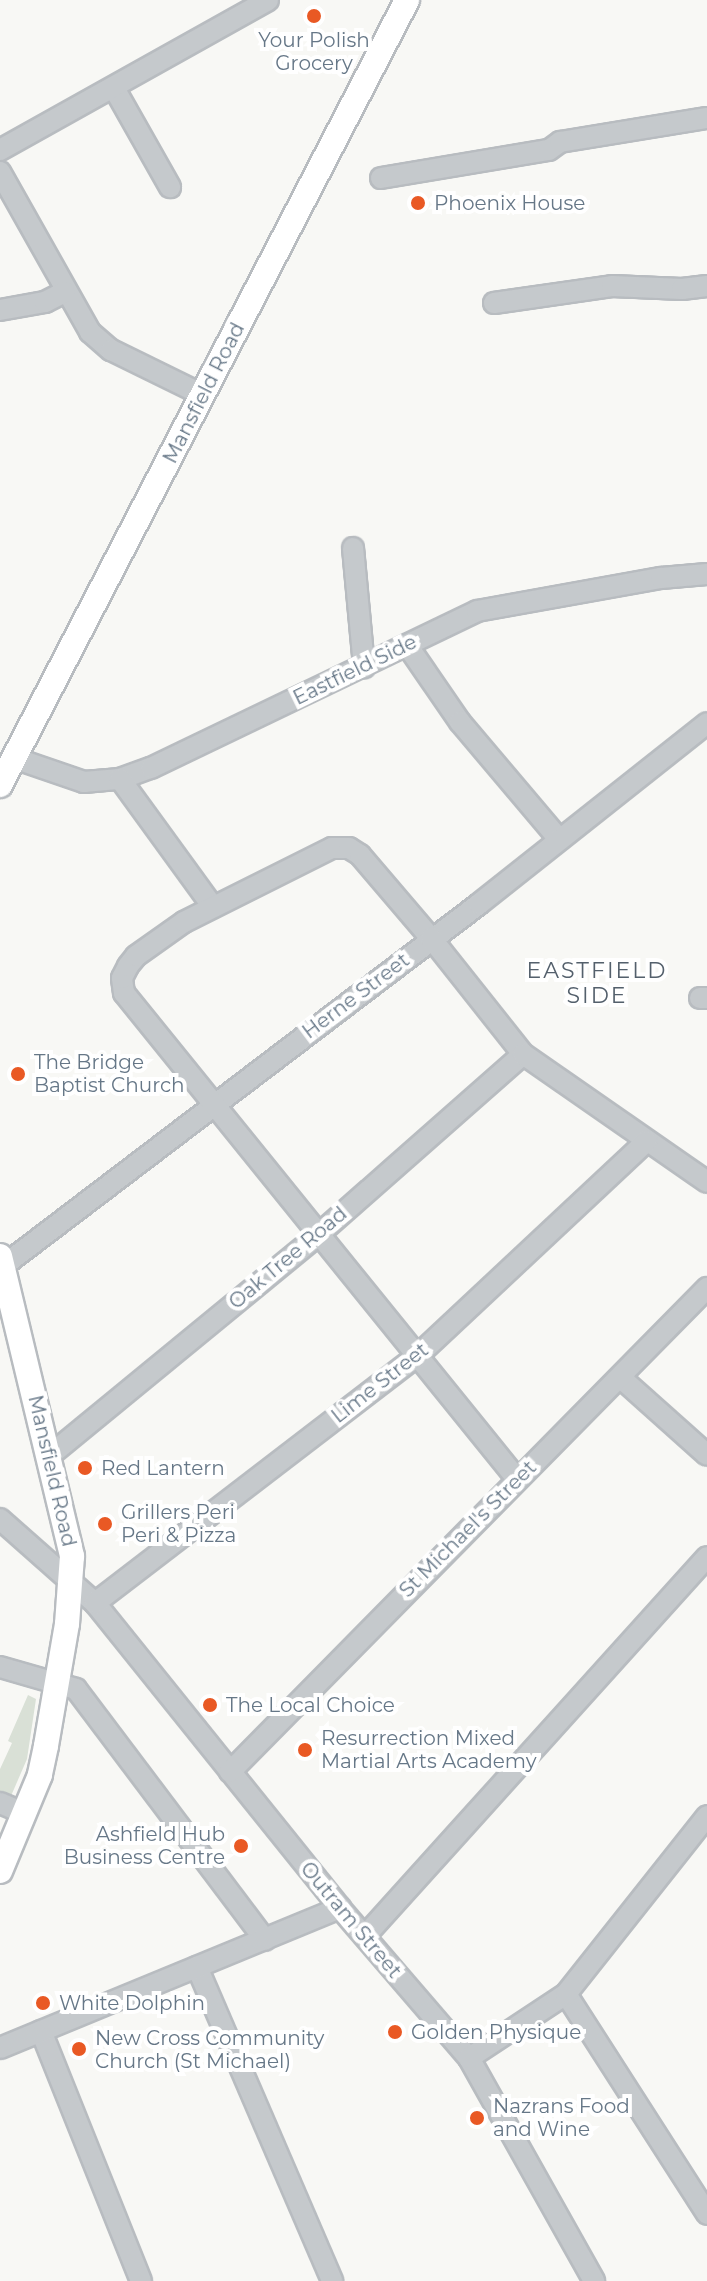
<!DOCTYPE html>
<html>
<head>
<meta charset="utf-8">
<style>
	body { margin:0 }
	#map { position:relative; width:707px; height:2281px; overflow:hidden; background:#f8f8f5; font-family:Montserrat,sans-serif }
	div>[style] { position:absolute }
	.green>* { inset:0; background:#d9e0d6 }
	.roads { filter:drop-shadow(2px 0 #b8bcc0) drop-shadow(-2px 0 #b8bcc0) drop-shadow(0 2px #b8bcc0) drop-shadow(0 -2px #b8bcc0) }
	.minor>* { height:20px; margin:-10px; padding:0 10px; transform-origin:10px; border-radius:10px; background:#c5c9cc }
	.major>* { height:24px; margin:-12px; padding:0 12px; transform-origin:12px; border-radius:12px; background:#fff }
	.dots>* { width:22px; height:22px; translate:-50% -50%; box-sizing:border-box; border:4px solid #fff; border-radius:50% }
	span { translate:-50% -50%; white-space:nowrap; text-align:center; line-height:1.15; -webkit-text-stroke:8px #fff; paint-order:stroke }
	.poi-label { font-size:20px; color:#667787 }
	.left { translate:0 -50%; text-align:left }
	.right { translate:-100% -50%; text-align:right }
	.street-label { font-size:20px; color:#667787 }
	.neighbourhood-label { font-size:22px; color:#54606c; letter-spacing:2px }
</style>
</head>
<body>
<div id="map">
	<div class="green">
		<div style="clip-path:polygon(28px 1695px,36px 1699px,27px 1759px,11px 1796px,0 1791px,0 1769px,12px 1743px,8px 1741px)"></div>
	</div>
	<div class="roads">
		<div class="minor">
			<div style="left:114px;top:88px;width:114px;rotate:60.5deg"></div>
			<div style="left:0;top:150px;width:307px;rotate:-29.2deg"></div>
			<div style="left:0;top:172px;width:184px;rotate:60.6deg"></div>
			<div style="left:90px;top:332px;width:28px;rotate:41deg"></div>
			<div style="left:111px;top:350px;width:102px;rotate:26.1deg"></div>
			<div style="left:381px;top:178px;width:170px;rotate:-9.5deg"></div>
			<div style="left:549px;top:150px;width:14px;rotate:-36deg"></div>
			<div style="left:560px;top:142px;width:149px;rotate:-9.3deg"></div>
			<div style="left:494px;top:303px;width:119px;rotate:-8.2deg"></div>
			<div style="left:612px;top:286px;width:70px;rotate:2.5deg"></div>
			<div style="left:682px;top:289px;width:25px;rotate:-7deg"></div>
			<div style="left:0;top:310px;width:46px;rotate:-10.1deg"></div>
			<div style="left:45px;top:302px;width:22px;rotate:-27deg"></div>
			<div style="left:353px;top:548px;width:120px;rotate:84.7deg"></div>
			<div style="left:407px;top:645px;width:93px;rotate:55.5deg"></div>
			<div style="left:460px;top:722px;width:153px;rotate:49.8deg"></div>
			<div style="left:14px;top:758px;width:74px;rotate:18.9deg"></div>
			<div style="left:84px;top:782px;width:36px;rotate:-5deg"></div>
			<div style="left:120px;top:779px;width:33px;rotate:-20deg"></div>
			<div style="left:151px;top:768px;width:362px;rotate:-25.7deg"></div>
			<div style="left:477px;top:611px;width:187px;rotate:-10.2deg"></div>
			<div style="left:661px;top:578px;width:46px;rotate:-5deg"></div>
			<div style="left:120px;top:779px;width:158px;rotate:54deg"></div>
			<div style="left:700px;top:998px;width:7px"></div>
			<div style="left:3px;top:1266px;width:598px;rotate:-37.25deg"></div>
			<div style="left:479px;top:904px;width:291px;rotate:-38.4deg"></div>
			<div style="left:621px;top:1378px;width:115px;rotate:41.8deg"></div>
			<div style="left:48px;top:1457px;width:350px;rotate:-39.4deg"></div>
			<div style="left:318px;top:1235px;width:273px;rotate:-41.4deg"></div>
			<div style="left:517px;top:1479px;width:625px;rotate:-128.96deg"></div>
			<div style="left:124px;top:993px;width:15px;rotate:-98deg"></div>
			<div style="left:122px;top:978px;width:13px;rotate:-63deg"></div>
			<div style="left:128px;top:966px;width:13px;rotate:-51deg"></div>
			<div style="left:136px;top:956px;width:59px;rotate:-35.3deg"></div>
			<div style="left:184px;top:922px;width:165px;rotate:-26.6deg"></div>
			<div style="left:332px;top:848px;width:17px"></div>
			<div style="left:349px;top:848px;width:13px;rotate:32deg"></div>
			<div style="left:360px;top:855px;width:109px;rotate:49.5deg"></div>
			<div style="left:431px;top:938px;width:148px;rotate:51.6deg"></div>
			<div style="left:523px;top:1054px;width:224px;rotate:34.8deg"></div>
			<div style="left:0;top:1519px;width:127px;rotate:41.5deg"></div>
			<div style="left:95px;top:1603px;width:391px;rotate:51.2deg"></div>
			<div style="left:340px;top:1908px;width:198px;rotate:49.3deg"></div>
			<div style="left:469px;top:2058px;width:256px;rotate:60.7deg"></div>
			<div style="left:95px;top:1603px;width:404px;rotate:-37.5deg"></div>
			<div style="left:416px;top:1357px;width:316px;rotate:-43.1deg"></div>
			<div style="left:0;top:1667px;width:79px;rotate:16.1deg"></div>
			<div style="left:76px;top:1689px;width:314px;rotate:53deg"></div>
			<div style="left:230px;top:1772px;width:680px;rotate:-45.42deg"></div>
			<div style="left:0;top:1803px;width:26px;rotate:23deg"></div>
			<div style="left:365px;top:1936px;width:510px;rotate:-47.94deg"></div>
			<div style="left:197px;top:1967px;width:342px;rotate:66.7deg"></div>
			<div style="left:566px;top:1994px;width:261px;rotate:57.3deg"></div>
			<div style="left:41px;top:2031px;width:269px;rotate:68.2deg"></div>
			<div style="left:0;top:2048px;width:368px;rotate:-22.4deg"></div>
			<div style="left:469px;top:2058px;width:116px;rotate:-33.4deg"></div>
			<div style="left:566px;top:1994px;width:227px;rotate:-51.6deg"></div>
		</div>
		<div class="major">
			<div style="left:0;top:785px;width:884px;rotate:-62.59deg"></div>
			<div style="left:0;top:1256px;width:309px;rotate:76.5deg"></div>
			<div style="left:72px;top:1556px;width:68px;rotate:94.2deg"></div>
			<div style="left:67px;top:1624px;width:124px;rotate:99.8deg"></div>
			<div style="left:46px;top:1746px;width:30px;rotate:102deg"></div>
			<div style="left:40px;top:1775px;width:104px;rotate:112.6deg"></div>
		</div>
	</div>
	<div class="dots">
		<div style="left:314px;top:16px;background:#e95924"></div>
		<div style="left:418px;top:203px;background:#e95924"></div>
		<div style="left:18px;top:1074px;background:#e95924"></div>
		<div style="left:85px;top:1468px;background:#e95924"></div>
		<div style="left:105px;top:1524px;background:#e95924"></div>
		<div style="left:210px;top:1705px;background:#e95924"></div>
		<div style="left:305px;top:1750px;background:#e95924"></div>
		<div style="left:241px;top:1846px;background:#e95924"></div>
		<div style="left:43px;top:2003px;background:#e95924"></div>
		<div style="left:395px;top:2032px;background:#e95924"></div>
		<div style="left:79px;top:2049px;background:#e95924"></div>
		<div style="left:477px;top:2118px;background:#e95924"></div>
	</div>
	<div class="poi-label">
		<span style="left:314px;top:52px">Your Polish<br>Grocery</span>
		<span class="left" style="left:434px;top:203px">Phoenix House</span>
		<span class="left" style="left:34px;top:1074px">The Bridge<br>Baptist Church</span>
		<span class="left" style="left:101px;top:1468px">Red Lantern</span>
		<span class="left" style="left:121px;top:1524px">Grillers Peri<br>Peri &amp; Pizza</span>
		<span class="left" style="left:226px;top:1705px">The Local Choice</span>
		<span class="left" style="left:321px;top:1750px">Resurrection Mixed<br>Martial Arts Academy</span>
		<span class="right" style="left:225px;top:1846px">Ashfield Hub<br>Business Centre</span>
		<span class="left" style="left:59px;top:2003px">White Dolphin</span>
		<span class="left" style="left:411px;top:2032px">Golden Physique</span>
		<span class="left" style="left:95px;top:2050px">New Cross Community<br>Church (St Michael)</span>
		<span class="left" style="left:493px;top:2118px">Nazrans Food<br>and Wine</span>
	</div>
	<div class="street-label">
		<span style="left:204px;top:393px;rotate:-63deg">Mansfield Road</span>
		<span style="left:355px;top:670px;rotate:-26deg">Eastfield Side</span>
		<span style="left:356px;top:996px;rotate:-37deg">Herne Street</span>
		<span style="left:288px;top:1258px;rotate:-40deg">Oak Tree Road</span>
		<span style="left:380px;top:1383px;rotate:-38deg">Lime Street</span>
		<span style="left:52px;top:1471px;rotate:77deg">Mansfield Road</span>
		<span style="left:468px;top:1529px;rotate:-45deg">St Michael's Street</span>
		<span style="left:351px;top:1920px;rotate:50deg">Outram Street</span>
	</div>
	<div class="neighbourhood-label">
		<span style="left:597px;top:983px">EASTFIELD<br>SIDE</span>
	</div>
</div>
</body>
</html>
